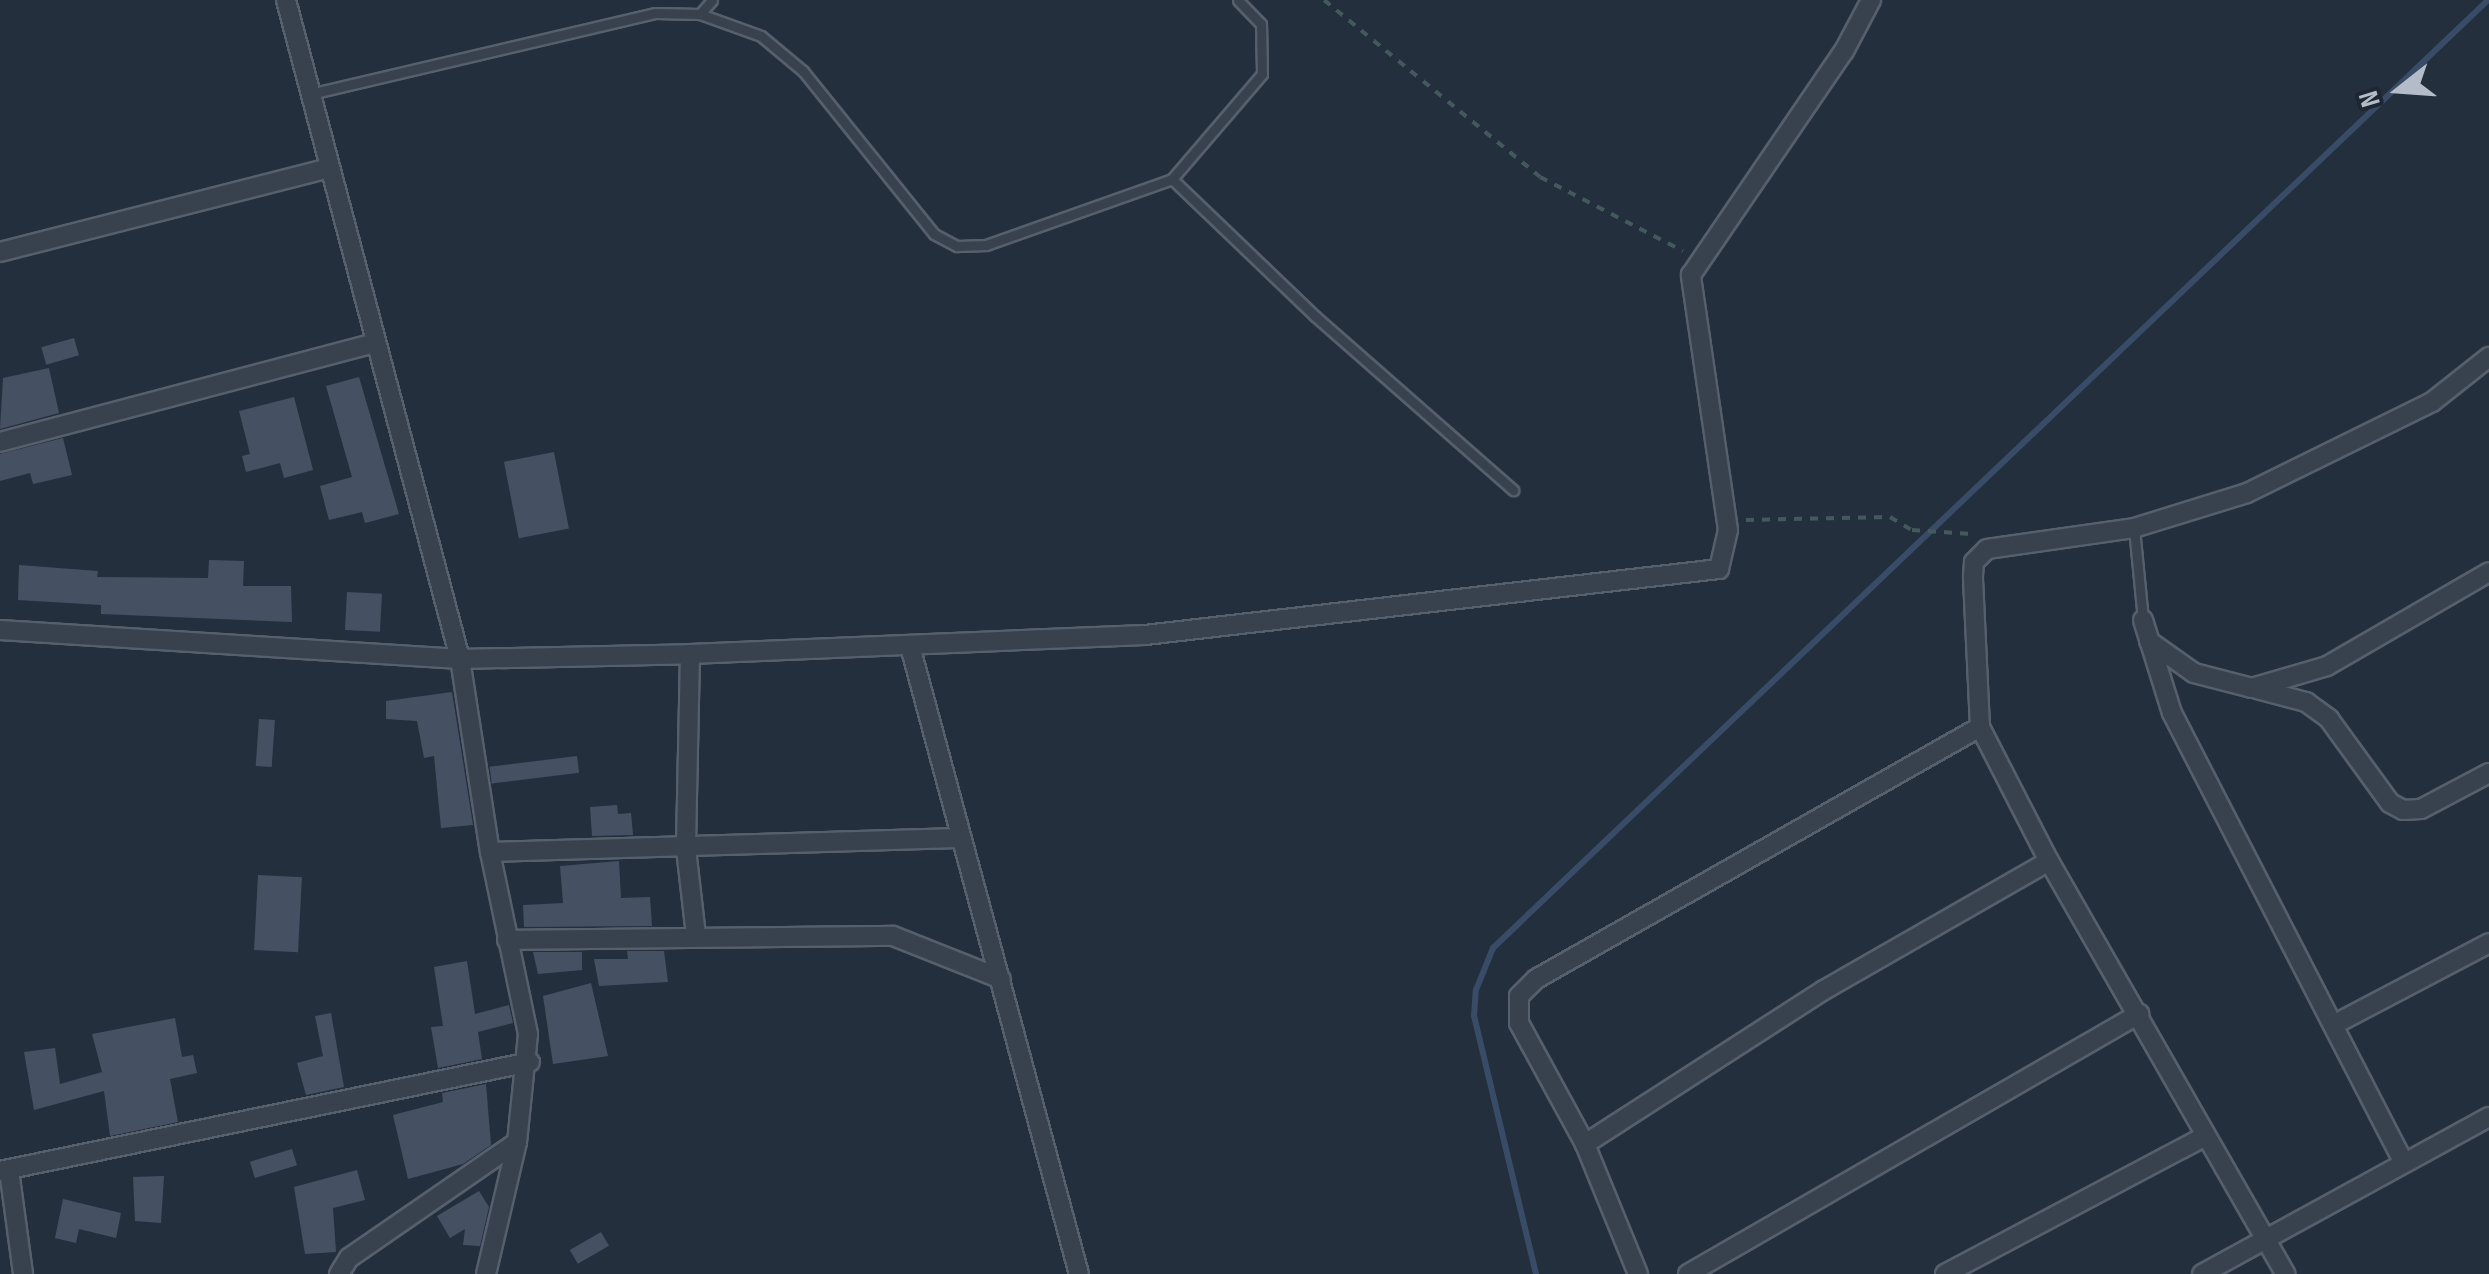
<!DOCTYPE html>
<html>
<head>
<meta charset="utf-8">
<style>
	body { margin:0 }
	#map { position:relative; width:2489px; height:1274px; overflow:hidden; background:#242f3e; font-family:"Sofia Sans Condensed",sans-serif }
	div>[style] { position:absolute }
	.stream>* { height:6px; margin:-3px; padding:0 3px; transform-origin:3px; border-radius:3px; background:#394c67 }
	.building>* { inset:0; background:#455162; transform-origin:0 0 }
	.path>* { height:4px; margin-top:-2px; transform-origin:0; background:repeating-linear-gradient(90deg,#44595c 0 8px,transparent 0 16px) }
	.roads { filter:drop-shadow(2px 0 #565f6c) drop-shadow(-2px 0 #565f6c) drop-shadow(0 2px #565f6c) drop-shadow(0 -2px #565f6c) }
	.service>* { height:9px; margin:-4.5px; padding:0 4.5px; transform-origin:4.5px; border-radius:4.5px; background:#38414e }
	.minor>* { height:18px; margin:-9px; padding:0 9px; transform-origin:9px; border-radius:9px; background:#38414e }
	span { translate:-50% -50%; white-space:nowrap; text-align:center; line-height:1.15; -webkit-text-stroke:8px #1d2633; paint-order:stroke }
	.north { position:absolute; left:2349px; top:40px; width:100px; height:100px; -webkit-text-stroke:8px #1d2633; paint-order:stroke; rotate:253deg; font-size:28px; font-weight:700; line-height:40px; text-align:center; color:#b4bcc9 }
	.north::after { content:''; display:block; margin:auto; width:35px; height:45px; background:#b4bcc9; clip-path:polygon(50% 0,100% 100%,50% 72%,0 100%) }
</style>
</head>
<body>
<div id="map">
	<div class="stream">
		<div style="left:1536px;top:1274px;width:265px;rotate:-103.5deg"></div>
		<div style="left:1474px;top:1016px;width:26px;rotate:-86deg"></div>
		<div style="left:1476px;top:990px;width:45px;rotate:-68deg"></div>
		<div style="left:1493px;top:948px;width:1374px;rotate:-43.61deg"></div>
	</div>
	<div class="building">
		<div style="left:74px;top:338px;width:18px;height:34px;rotate:74deg"></div>
		<div style="clip-path:polygon(49px 368px,59px 413px,0 429px,3px 378px)"></div>
		<div style="clip-path:polygon(359px 377px,399px 514px,365px 523px,362px 512px,329px 520px,320px 486px,352px 477px,326px 386px)"></div>
		<div style="clip-path:polygon(294px 397px,313px 470px,284px 478px,280px 463px,246px 472px,242px 456px,250px 454px,239px 411px)"></div>
		<div style="clip-path:polygon(63px 438px,72px 475px,33px 484px,30px 473px,0 481px,0 454px)"></div>
		<div style="left:554px;top:452px;width:78px;height:51px;rotate:79deg"></div>
		<div style="clip-path:polygon(209px 560px,244px 561px,243px 586px,291px 586px,292px 622px,101px 614px,101px 605px,18px 600px,19px 565px,98px 571px,97px 577px,208px 578px)"></div>
		<div style="left:347px;top:592px;width:35px;height:38px;rotate:3deg"></div>
		<div style="clip-path:polygon(452px 692px,473px 825px,441px 828px,434px 756px,424px 758px,417px 721px,386px 719px,386px 701px)"></div>
		<div style="left:259px;top:719px;width:16px;height:47px;rotate:4deg"></div>
		<div style="left:577px;top:756px;width:17px;height:88px;rotate:83deg"></div>
		<div style="clip-path:polygon(617px 805px,618px 814px,631px 813px,633px 835px,592px 836px,590px 807px)"></div>
		<div style="clip-path:polygon(619px 861px,621px 898px,650px 897px,652px 926px,524px 927px,523px 905px,563px 903px,560px 866px)"></div>
		<div style="left:258px;top:875px;width:44px;height:75px;rotate:3deg"></div>
		<div style="clip-path:polygon(627px 951px,664px 951px,668px 982px,599px 986px,594px 959px,628px 959px)"></div>
		<div style="clip-path:polygon(533px 952px,582px 952px,582px 970px,538px 974px)"></div>
		<div style="clip-path:polygon(467px 961px,475px 1014px,509px 1005px,513px 1023px,478px 1032px,482px 1059px,438px 1068px,431px 1027px,443px 1026px,434px 967px)"></div>
		<div style="clip-path:polygon(591px 983px,608px 1056px,553px 1064px,543px 996px)"></div>
		<div style="clip-path:polygon(331px 1013px,344px 1087px,306px 1095px,297px 1063px,323px 1056px,315px 1016px)"></div>
		<div style="clip-path:polygon(175px 1018px,182px 1057px,193px 1055px,197px 1073px,170px 1079px,178px 1122px,110px 1136px,104px 1091px,34px 1110px,24px 1052px,55px 1048px,60px 1084px,102px 1072px,92px 1034px)"></div>
		<div style="clip-path:polygon(486px 1084px,491px 1145px,463px 1164px,408px 1179px,393px 1115px,443px 1102px,442px 1093px)"></div>
		<div style="left:292px;top:1149px;width:17px;height:44px;rotate:73deg"></div>
		<div style="clip-path:polygon(357px 1170px,365px 1200px,333px 1208px,336px 1252px,305px 1254px,294px 1187px)"></div>
		<div style="clip-path:polygon(164px 1176px,161px 1223px,135px 1221px,133px 1177px)"></div>
		<div style="clip-path:polygon(479px 1191px,489px 1207px,480px 1246px,463px 1245px,465px 1229px,450px 1238px,437px 1216px)"></div>
		<div style="clip-path:polygon(63px 1199px,121px 1213px,116px 1238px,79px 1229px,76px 1243px,55px 1238px)"></div>
		<div style="left:601px;top:1232px;width:16px;height:36px;rotate:60deg"></div>
	</div>
	<div class="path">
		<div style="left:1324px;top:0;width:279px;rotate:39.3deg"></div>
		<div style="left:1540px;top:177px;width:161px;rotate:27.4deg"></div>
		<div style="left:1746px;top:520px;width:144px;rotate:-1.2deg"></div>
		<div style="left:1890px;top:517px;width:26px;rotate:31deg"></div>
		<div style="left:1912px;top:530px;width:59px;rotate:3.9deg"></div>
	</div>
	<div class="roads">
		<div class="service">
			<div style="left:700px;top:14px;width:18px;rotate:-49deg"></div>
			<div style="left:310px;top:94px;width:355px;rotate:-13.2deg"></div>
			<div style="left:656px;top:13px;width:44px;rotate:1.3deg"></div>
			<div style="left:700px;top:14px;width:65px;rotate:19.8deg"></div>
			<div style="left:761px;top:36px;width:55px;rotate:39.8deg"></div>
			<div style="left:803px;top:71px;width:209px;rotate:51.2deg"></div>
			<div style="left:934px;top:234px;width:26px;rotate:28deg"></div>
			<div style="left:957px;top:246px;width:29px;rotate:-2deg"></div>
			<div style="left:986px;top:245px;width:197px;rotate:-19.5deg"></div>
			<div style="left:1172px;top:179px;width:138px;rotate:-49.4deg"></div>
			<div style="left:1262px;top:74px;width:50px;rotate:-91.1deg"></div>
			<div style="left:1261px;top:24px;width:33px;rotate:-134deg"></div>
			<div style="left:1172px;top:179px;width:198px;rotate:43.8deg"></div>
			<div style="left:1315px;top:316px;width:264px;rotate:41.3deg"></div>
			<div style="left:2134px;top:528px;width:92px;rotate:84.4deg"></div>
		</div>
		<div class="minor">
			<div style="left:286px;top:0;width:682px;rotate:75.21deg"></div>
			<div style="left:460px;top:659px;width:195px;rotate:81.2deg"></div>
			<div style="left:490px;top:852px;width:186px;rotate:78.2deg"></div>
			<div style="left:528px;top:1034px;width:109px;rotate:95.8deg"></div>
			<div style="left:517px;top:1142px;width:136px;rotate:103.2deg"></div>
			<div style="left:0;top:252px;width:340px;rotate:-14.3deg"></div>
			<div style="left:0;top:442px;width:387px;rotate:-14.8deg"></div>
			<div style="left:2143px;top:620px;width:97px;rotate:72.7deg"></div>
			<div style="left:2172px;top:713px;width:506px;rotate:62.73deg"></div>
			<div style="left:0;top:630px;width:461px;rotate:3.6deg"></div>
			<div style="left:460px;top:659px;width:230px;rotate:-1.2deg"></div>
			<div style="left:690px;top:654px;width:455px;rotate:-2.4deg"></div>
			<div style="left:1145px;top:635px;width:578px;rotate:-6.56deg"></div>
			<div style="left:1719px;top:569px;width:40px;rotate:-77deg"></div>
			<div style="left:1728px;top:530px;width:258px;rotate:-98.3deg"></div>
			<div style="left:1691px;top:275px;width:271px;rotate:-55.7deg"></div>
			<div style="left:1844px;top:51px;width:58px;rotate:-62.1deg"></div>
			<div style="left:2149px;top:641px;width:55px;rotate:35.4deg"></div>
			<div style="left:2194px;top:673px;width:60px;rotate:14.5deg"></div>
			<div style="left:2252px;top:688px;width:78px;rotate:-16.3deg"></div>
			<div style="left:2327px;top:666px;width:187px;rotate:-30.1deg"></div>
			<div style="left:910px;top:646px;width:650px;rotate:74.94deg"></div>
			<div style="left:690px;top:654px;width:195px;rotate:91.2deg"></div>
			<div style="left:686px;top:849px;width:87px;rotate:83.4deg"></div>
			<div style="left:2257px;top:689px;width:51px;rotate:14.9deg"></div>
			<div style="left:2306px;top:702px;width:29px;rotate:36deg"></div>
			<div style="left:2329px;top:719px;width:104px;rotate:54deg"></div>
			<div style="left:2390px;top:803px;width:15px;rotate:28deg"></div>
			<div style="left:2403px;top:810px;width:18px;rotate:-3deg"></div>
			<div style="left:2421px;top:809px;width:77px;rotate:-27.9deg"></div>
			<div style="left:1980px;top:727px;width:151px;rotate:62.8deg"></div>
			<div style="left:2049px;top:861px;width:476px;rotate:60.2deg"></div>
			<div style="left:490px;top:852px;width:468px;rotate:-1.7deg"></div>
			<div style="left:507px;top:940px;width:386px;rotate:-0.6deg"></div>
			<div style="left:893px;top:936px;width:116px;rotate:21.7deg"></div>
			<div style="left:2335px;top:1024px;width:174px;rotate:-27.7deg"></div>
			<div style="left:1585px;top:1144px;width:284px;rotate:-32.8deg"></div>
			<div style="left:1824px;top:990px;width:259px;rotate:-29.8deg"></div>
			<div style="left:9px;top:1170px;width:105px;rotate:82.3deg"></div>
			<div style="left:0;top:1171px;width:541px;rotate:-11.62deg"></div>
			<div style="left:339px;top:1274px;width:19px;rotate:-58deg"></div>
			<div style="left:349px;top:1258px;width:204px;rotate:-34.6deg"></div>
			<div style="left:1638px;top:1274px;width:140px;rotate:-112.2deg"></div>
			<div style="left:1585px;top:1144px;width:138px;rotate:-118.6deg"></div>
			<div style="left:1519px;top:1023px;width:27px;rotate:-90deg"></div>
			<div style="left:1519px;top:996px;width:24px;rotate:-45deg"></div>
			<div style="left:1536px;top:979px;width:511px;rotate:-29.58deg"></div>
			<div style="left:1980px;top:727px;width:151px;rotate:-92.7deg"></div>
			<div style="left:1973px;top:576px;width:14px;rotate:-86deg"></div>
			<div style="left:1974px;top:562px;width:18px;rotate:-45deg"></div>
			<div style="left:1987px;top:549px;width:148px;rotate:-8.1deg"></div>
			<div style="left:2134px;top:528px;width:118px;rotate:-17.2deg"></div>
			<div style="left:2247px;top:493px;width:206px;rotate:-26.2deg"></div>
			<div style="left:2432px;top:402px;width:73px;rotate:-38.3deg"></div>
			<div style="left:1688px;top:1274px;width:521px;rotate:-29.96deg"></div>
			<div style="left:1945px;top:1274px;width:295px;rotate:-27.9deg"></div>
			<div style="left:2202px;top:1274px;width:327px;rotate:-28.7deg"></div>
		</div>
	</div>
	<div class="north">N</div>
</div>
</body>
</html>
